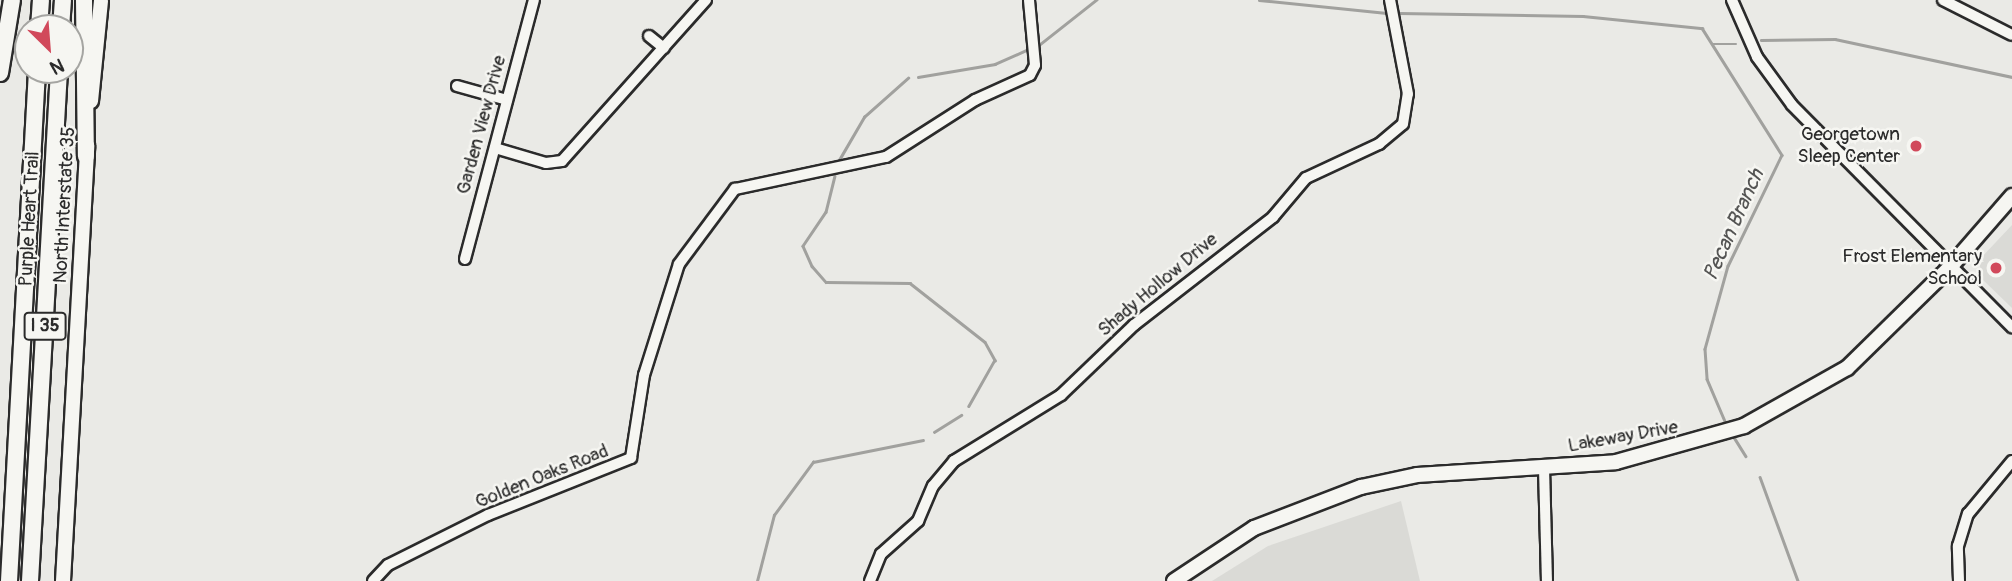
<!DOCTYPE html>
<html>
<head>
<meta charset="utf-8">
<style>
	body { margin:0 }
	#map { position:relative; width:2012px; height:581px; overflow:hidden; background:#eaeae6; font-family:Pangolin,sans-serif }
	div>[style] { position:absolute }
	.built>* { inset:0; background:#dadad6 }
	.stream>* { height:2.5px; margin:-1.25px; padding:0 1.25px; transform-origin:1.25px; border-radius:1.25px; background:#a1a19e }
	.roads { filter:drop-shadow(2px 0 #2b2b2b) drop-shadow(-2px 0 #2b2b2b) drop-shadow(0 2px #2b2b2b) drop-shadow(0 -2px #2b2b2b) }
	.minor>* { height:10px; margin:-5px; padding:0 5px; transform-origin:5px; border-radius:5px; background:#f6f6f2 }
	.major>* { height:14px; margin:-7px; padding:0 7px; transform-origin:7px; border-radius:7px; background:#f6f6f2 }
	.highway>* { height:16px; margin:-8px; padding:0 8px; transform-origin:8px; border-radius:8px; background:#f6f6f2 }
	.dots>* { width:19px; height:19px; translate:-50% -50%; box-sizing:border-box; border:4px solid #f6f6f2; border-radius:50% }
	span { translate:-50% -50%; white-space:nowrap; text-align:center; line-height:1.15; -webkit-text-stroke:5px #f6f6f2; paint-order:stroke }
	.shield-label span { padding:2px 5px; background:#f6f6f2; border:2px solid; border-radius:5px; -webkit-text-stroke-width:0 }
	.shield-label { font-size:18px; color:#2b2b2b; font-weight:700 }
	.street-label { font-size:19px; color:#2b2b2b }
	.poi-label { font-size:19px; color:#2b2b2b }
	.right { translate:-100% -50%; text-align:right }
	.water-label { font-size:21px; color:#545453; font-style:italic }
	.north { position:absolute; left:14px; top:14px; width:70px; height:70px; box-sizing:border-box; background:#f6f6f2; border:2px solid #a5a5a2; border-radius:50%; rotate:155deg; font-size:19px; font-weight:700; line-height:28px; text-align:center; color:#2b2b2b }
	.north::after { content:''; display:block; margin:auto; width:24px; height:32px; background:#d1495b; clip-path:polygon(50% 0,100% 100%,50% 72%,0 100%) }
</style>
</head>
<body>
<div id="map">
	<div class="built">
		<div style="clip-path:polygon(2012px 225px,2012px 308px,1980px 277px,1980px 259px)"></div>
		<div style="clip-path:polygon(1401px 501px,1420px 581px,1212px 581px,1268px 546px)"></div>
	</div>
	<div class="stream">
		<div style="left:1259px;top:0;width:128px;rotate:5.8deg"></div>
		<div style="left:1399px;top:13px;width:184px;rotate:0.9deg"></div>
		<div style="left:1583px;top:16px;width:120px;rotate:5.8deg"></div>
		<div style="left:1702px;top:28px;width:150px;rotate:57.8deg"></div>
		<div style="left:1782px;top:155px;width:123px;rotate:115.9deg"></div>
		<div style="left:1728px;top:266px;width:86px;rotate:105.5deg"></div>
		<div style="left:1705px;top:349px;width:30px;rotate:86deg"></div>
		<div style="left:1707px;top:379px;width:51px;rotate:66.9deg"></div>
		<div style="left:1761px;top:40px;width:74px;rotate:-0.8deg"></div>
		<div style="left:1835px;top:39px;width:181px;rotate:12.1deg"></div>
		<div style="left:1713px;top:44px;width:23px"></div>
		<div style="left:1039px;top:45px;width:73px;rotate:-38.3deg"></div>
		<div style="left:918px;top:77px;width:78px;rotate:-9.6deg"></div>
		<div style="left:995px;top:64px;width:34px;rotate:-24deg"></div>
		<div style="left:839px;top:160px;width:50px;rotate:-59.8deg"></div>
		<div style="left:864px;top:117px;width:59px;rotate:-41.6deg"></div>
		<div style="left:835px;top:176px;width:37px;rotate:104deg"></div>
		<div style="left:826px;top:212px;width:41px;rotate:124.1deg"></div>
		<div style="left:803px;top:246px;width:22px;rotate:66deg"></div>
		<div style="left:812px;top:266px;width:21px;rotate:49deg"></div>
		<div style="left:826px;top:282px;width:84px;rotate:0.7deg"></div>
		<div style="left:910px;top:283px;width:95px;rotate:38.2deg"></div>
		<div style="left:985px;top:342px;width:21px;rotate:61deg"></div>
		<div style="left:995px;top:360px;width:53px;rotate:119.5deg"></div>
		<div style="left:934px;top:432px;width:32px;rotate:-32deg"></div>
		<div style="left:1732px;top:434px;width:26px;rotate:58deg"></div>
		<div style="left:1760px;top:477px;width:111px;rotate:69.9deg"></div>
		<div style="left:757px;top:581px;width:68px;rotate:-75.6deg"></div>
		<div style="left:774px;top:515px;width:66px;rotate:-53.7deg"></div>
		<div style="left:813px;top:462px;width:112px;rotate:-11.3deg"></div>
	</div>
	<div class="roads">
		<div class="minor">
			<div style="left:1732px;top:0;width:62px;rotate:66.3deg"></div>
			<div style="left:1757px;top:57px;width:59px;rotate:53.9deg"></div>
			<div style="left:1792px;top:105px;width:313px;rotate:45.3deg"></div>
			<div style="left:1943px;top:0;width:77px;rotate:26.9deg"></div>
			<div style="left:649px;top:36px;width:19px;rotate:39deg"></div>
			<div style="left:457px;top:86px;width:52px;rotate:15.6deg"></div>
			<div style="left:495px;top:148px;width:53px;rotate:16.4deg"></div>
			<div style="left:546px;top:163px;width:16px;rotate:-7deg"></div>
			<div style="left:562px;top:161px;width:216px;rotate:-48.2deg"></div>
			<div style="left:465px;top:259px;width:268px;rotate:-75.1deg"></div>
			<div style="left:1544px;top:468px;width:113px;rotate:88.5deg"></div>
			<div style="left:373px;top:581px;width:22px;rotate:-47deg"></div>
			<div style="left:388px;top:565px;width:112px;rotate:-26.6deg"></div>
			<div style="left:488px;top:515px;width:154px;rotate:-21.7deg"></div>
			<div style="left:631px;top:458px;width:84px;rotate:-81.1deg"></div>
			<div style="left:644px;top:375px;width:116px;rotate:-72.5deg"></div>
			<div style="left:679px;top:264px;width:94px;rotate:-53.3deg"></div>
			<div style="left:735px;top:189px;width:154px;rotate:-12deg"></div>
			<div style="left:886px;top:157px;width:106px;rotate:-32.6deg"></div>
			<div style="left:975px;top:100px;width:60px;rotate:-24.4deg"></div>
			<div style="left:1030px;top:75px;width:11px;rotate:-63deg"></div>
			<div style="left:1035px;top:65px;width:65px;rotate:-95.3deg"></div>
			<div style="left:870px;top:581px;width:29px;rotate:-68deg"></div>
			<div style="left:881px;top:554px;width:50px;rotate:-41.7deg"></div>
			<div style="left:918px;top:521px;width:38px;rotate:-67deg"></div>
			<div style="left:933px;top:486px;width:33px;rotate:-50deg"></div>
			<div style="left:954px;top:461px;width:126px;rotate:-31.7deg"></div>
			<div style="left:1061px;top:395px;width:101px;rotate:-43.8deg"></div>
			<div style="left:1134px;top:325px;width:176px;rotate:-37.8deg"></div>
			<div style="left:1273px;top:217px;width:51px;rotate:-49.8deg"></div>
			<div style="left:1306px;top:178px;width:81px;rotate:-25deg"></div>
			<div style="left:1379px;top:144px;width:31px;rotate:-40deg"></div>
			<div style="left:1403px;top:124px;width:30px;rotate:-81deg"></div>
			<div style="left:1408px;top:94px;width:96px;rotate:-100.8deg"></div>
			<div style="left:1959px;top:581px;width:35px;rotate:-92deg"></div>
			<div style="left:1958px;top:546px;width:34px;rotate:-73deg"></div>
			<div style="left:1968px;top:514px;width:69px;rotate:-50.3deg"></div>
		</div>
		<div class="major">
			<div style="left:91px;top:101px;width:101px;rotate:-84.3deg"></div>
			<div style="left:63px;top:581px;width:436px;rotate:-86.8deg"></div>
			<div style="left:1174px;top:581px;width:96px;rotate:-33.5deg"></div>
			<div style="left:1254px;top:528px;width:115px;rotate:-21deg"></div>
			<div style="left:1361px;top:487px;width:57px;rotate:-12.1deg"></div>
			<div style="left:1417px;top:475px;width:199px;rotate:-3.7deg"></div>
			<div style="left:1616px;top:462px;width:133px;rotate:-15.7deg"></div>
			<div style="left:1744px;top:426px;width:118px;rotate:-29.4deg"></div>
			<div style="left:1847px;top:368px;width:146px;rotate:-44.4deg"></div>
			<div style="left:1951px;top:266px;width:93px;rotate:-48.9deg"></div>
		</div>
		<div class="highway">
			<div style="left:84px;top:0;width:156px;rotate:89.3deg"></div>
			<div style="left:39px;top:28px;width:28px;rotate:-86deg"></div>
			<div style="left:61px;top:28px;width:28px;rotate:-86deg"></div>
			<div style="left:0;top:73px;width:74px;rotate:-80.7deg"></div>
			<div style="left:9px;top:581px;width:512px;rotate:-86.86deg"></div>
			<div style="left:30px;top:581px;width:512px;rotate:-86.75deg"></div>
		</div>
	</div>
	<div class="dots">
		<div style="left:1916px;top:146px;background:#d1495b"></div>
		<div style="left:1996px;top:268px;background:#d1495b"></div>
	</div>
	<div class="shield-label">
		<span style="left:45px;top:326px">I 35</span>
	</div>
	<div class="street-label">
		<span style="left:482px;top:125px;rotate:-75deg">Garden View Drive</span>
		<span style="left:65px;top:205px;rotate:-87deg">North Interstate 35</span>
		<span style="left:30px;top:219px;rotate:-87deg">Purple Heart Trail</span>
		<span style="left:1158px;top:285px;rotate:-40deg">Shady Hollow Drive</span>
		<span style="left:1623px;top:437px;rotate:-10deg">Lakeway Drive</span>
		<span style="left:542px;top:477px;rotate:-22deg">Golden Oaks Road</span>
	</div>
	<div class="poi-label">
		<span class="right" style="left:1900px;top:146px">Georgetown<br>Sleep Center</span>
		<span class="right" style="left:1982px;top:268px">Frost Elementary<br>School</span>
	</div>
	<div class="water-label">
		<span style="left:1734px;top:225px;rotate:-66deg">Pecan Branch</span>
	</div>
	<div class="north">N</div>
</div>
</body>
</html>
